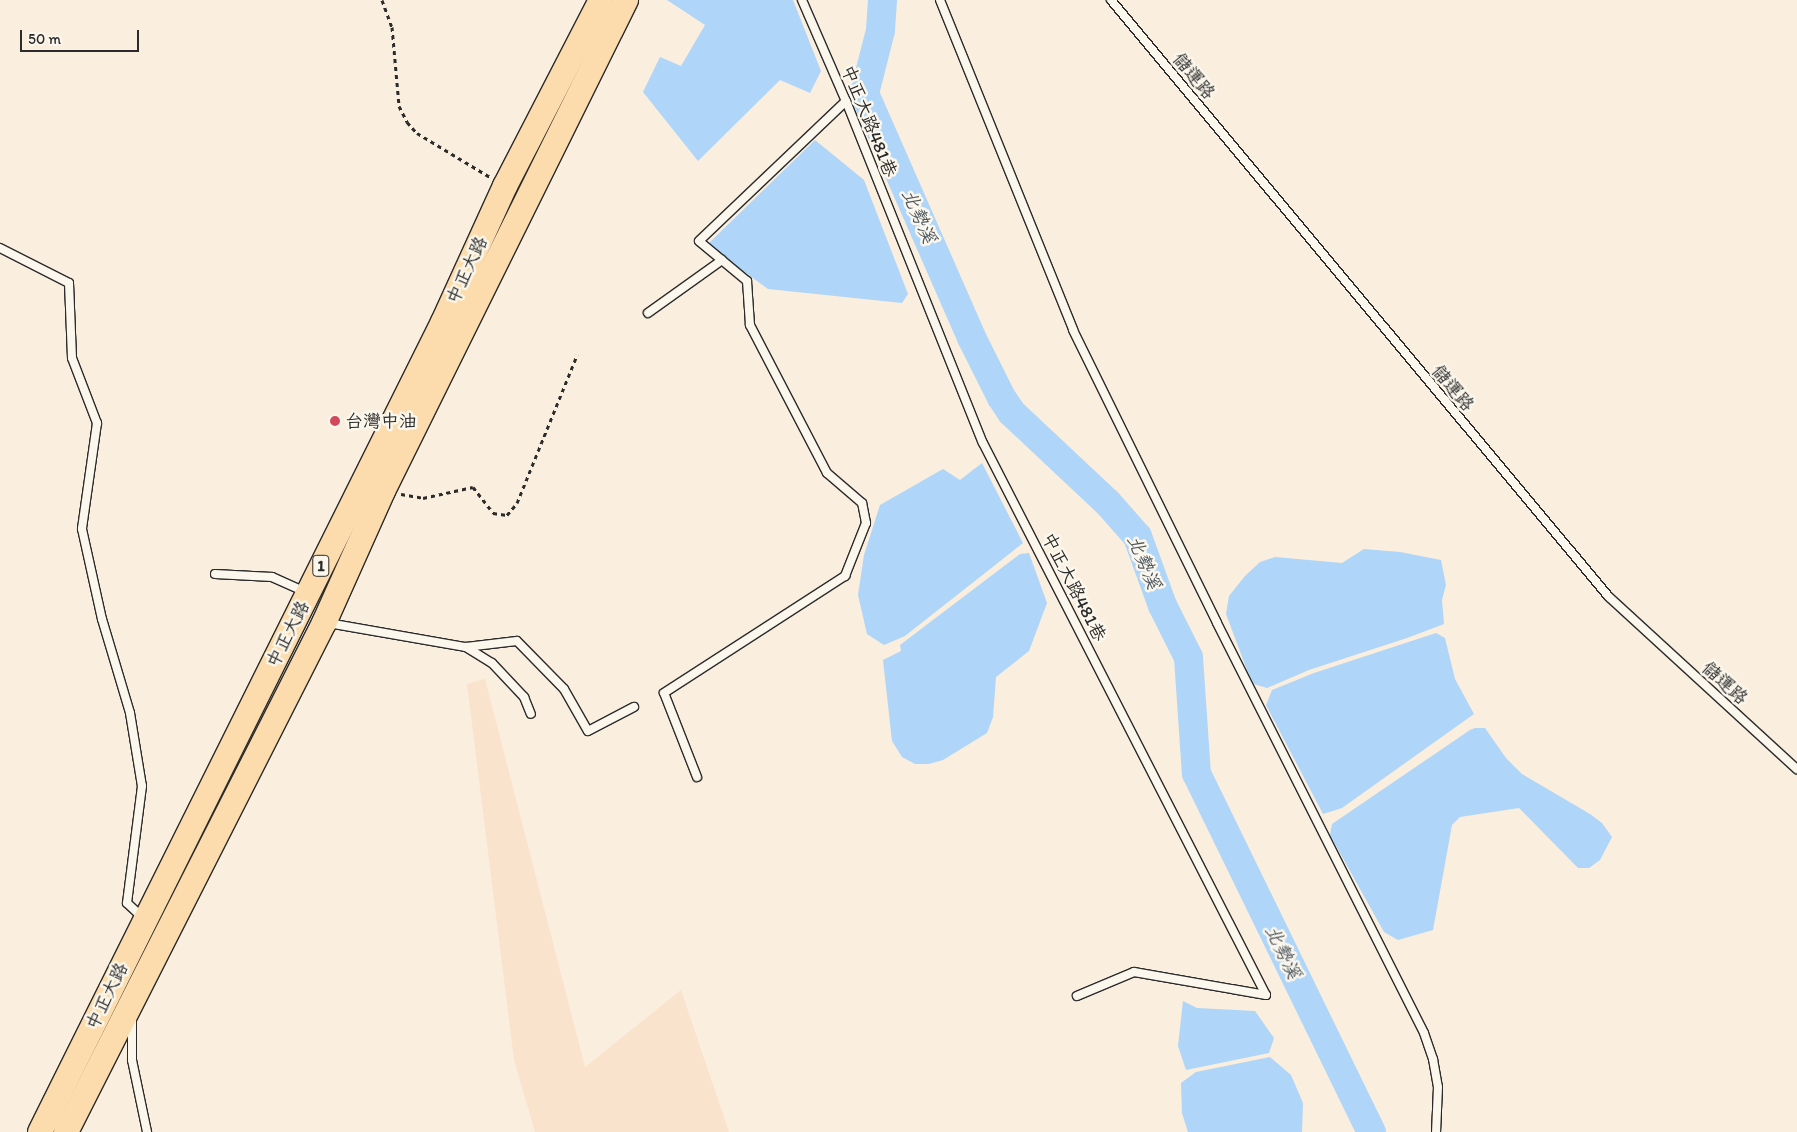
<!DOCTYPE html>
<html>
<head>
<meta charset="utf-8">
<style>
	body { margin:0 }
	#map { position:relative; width:1797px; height:1132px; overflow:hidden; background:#faeede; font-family:Itim,"LXGW WenKai TC",sans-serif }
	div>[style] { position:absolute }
	.built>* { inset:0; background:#f9e3cd }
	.water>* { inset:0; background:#afd5f8 }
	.river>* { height:29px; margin:-14.5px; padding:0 14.5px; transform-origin:14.5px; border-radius:14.5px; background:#afd5f8 }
	.path>* { height:3px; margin-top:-1.5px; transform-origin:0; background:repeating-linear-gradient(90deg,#2b2b2b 0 4px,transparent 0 8px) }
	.roads { filter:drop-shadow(1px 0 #2b2b2b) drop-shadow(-1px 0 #2b2b2b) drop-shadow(0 1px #2b2b2b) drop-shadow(0 -1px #2b2b2b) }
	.lane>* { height:8px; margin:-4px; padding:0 4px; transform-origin:4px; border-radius:4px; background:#fbf7ec }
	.primary>* { height:24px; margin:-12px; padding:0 12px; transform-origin:12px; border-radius:12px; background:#fcdcac }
	.dots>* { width:14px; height:14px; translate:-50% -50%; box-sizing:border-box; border:2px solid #fbf7ec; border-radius:50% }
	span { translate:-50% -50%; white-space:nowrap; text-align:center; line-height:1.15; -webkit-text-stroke:5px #fbf7ec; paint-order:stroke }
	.shield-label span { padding:1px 4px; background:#fbf7ec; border:1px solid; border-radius:4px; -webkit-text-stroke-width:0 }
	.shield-label { font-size:16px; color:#2b2b2b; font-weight:700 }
	.street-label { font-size:18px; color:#2b2b2b }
	.poi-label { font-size:18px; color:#2b2b2b }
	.left { translate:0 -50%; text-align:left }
	.water-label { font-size:19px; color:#4c565e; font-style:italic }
	.scale { position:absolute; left:20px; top:30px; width:119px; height:22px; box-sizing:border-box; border:2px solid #2b2b2b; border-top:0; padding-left:6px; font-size:15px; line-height:18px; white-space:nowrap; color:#2b2b2b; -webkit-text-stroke:4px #fbf7ec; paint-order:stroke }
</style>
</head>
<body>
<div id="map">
	<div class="built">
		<div style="clip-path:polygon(485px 679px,585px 1067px,681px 990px,729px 1132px,535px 1132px,514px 1060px,467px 684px)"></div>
	</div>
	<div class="water">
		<div style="clip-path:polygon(667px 0,793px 0,821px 71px,810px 93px,780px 80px,698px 161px,643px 92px,660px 57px,681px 66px,705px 25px)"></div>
		<div style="clip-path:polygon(815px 140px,864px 180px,908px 294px,902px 303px,768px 289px,707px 245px)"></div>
		<div style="clip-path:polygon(982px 463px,1023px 543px,905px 636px,884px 645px,867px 634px,858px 595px,864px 555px,880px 505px,943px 469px,960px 480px)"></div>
		<div style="clip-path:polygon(1364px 549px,1400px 552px,1441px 560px,1446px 585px,1442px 600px,1444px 624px,1407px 638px,1309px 670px,1267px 688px,1254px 684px,1247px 670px,1226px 614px,1229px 596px,1245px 576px,1260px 562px,1275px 557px,1342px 563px)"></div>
		<div style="clip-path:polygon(1029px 553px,1047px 603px,1029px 651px,996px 677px,993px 717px,987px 733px,943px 760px,929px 764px,915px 764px,902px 757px,892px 741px,883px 660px,901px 651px,900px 645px,1020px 554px)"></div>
		<div style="clip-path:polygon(1436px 633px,1445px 638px,1455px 679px,1474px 714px,1342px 808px,1323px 814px,1266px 705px,1272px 690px,1314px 673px)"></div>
		<div style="clip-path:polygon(1475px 728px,1485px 728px,1506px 758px,1522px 774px,1590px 814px,1602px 823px,1612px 837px,1600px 860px,1589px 868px,1578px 868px,1519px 808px,1460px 817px,1452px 825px,1433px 930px,1398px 940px,1384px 932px,1330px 835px,1332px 824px,1470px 730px)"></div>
		<div style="clip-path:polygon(1183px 1001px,1197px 1008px,1255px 1011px,1274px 1038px,1269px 1053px,1186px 1070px,1178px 1046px)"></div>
		<div style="clip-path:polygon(1270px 1057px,1291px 1075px,1303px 1103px,1302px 1132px,1188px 1132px,1182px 1113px,1181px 1083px,1196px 1072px)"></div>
	</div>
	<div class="river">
		<div style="left:882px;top:0;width:30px;rotate:94deg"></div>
		<div style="left:880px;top:30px;width:65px;rotate:104.3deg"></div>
		<div style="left:864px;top:93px;width:266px;rotate:66.3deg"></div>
		<div style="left:971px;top:337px;width:67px;rotate:63.4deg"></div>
		<div style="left:1001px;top:397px;width:18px;rotate:56deg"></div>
		<div style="left:1011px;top:412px;width:132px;rotate:43.2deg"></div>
		<div style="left:1107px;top:502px;width:45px;rotate:48.6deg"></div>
		<div style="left:1137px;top:536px;width:73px;rotate:70.1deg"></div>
		<div style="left:1162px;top:605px;width:58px;rotate:63.4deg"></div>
		<div style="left:1188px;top:657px;width:116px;rotate:86.1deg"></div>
		<div style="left:1196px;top:773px;width:399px;rotate:64deg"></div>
	</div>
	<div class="path">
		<div style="left:382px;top:0;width:29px;rotate:70deg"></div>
		<div style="left:392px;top:27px;width:79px;rotate:84.9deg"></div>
		<div style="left:399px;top:106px;width:18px;rotate:63deg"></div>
		<div style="left:407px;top:122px;width:15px;rotate:48deg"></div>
		<div style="left:417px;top:133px;width:85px;rotate:31.1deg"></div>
		<div style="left:401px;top:494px;width:22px;rotate:10deg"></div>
		<div style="left:423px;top:498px;width:51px;rotate:-12.4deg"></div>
		<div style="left:473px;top:487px;width:33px;rotate:52deg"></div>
		<div style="left:493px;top:513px;width:14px;rotate:8deg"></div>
		<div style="left:507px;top:515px;width:16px;rotate:-50deg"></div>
		<div style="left:517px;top:503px;width:160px;rotate:-67.9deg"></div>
	</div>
	<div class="roads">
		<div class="lane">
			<div style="left:802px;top:0;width:110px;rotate:66.5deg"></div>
			<div style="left:846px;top:101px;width:368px;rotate:68.2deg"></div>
			<div style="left:983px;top:443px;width:620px;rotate:62.86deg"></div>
			<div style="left:1266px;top:995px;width:134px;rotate:-170.1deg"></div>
			<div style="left:1134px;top:972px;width:62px;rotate:157.2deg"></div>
			<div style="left:940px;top:0;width:356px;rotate:68deg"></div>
			<div style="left:1073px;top:330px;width:326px;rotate:63.8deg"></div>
			<div style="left:1217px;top:623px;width:459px;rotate:63.2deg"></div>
			<div style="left:1424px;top:1033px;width:28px;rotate:71deg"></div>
			<div style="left:1433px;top:1059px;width:28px;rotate:80deg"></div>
			<div style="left:1438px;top:1087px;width:45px;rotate:92.5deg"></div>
			<div style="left:1111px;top:0;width:777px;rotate:50.17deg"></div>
			<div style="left:1609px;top:597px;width:255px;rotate:42.5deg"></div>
			<div style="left:0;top:248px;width:77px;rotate:26.9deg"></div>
			<div style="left:69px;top:283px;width:75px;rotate:87.7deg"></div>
			<div style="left:72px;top:358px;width:70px;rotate:69deg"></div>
			<div style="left:97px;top:423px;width:107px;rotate:98.1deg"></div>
			<div style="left:82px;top:529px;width:92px;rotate:77.5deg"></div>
			<div style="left:102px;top:619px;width:98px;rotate:73.4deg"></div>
			<div style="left:130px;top:713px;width:74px;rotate:80.7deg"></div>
			<div style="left:142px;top:786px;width:118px;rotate:97.3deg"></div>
			<div style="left:127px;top:903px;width:22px;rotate:43deg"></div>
			<div style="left:648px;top:313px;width:91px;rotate:-35.6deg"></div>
			<div style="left:215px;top:574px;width:57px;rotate:3deg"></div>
			<div style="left:272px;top:577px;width:37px;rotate:24deg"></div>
			<div style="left:328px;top:623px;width:140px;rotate:9.9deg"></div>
			<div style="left:466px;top:647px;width:31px;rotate:32deg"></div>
			<div style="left:492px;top:663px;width:47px;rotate:46.7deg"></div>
			<div style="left:524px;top:697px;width:18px;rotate:68deg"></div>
			<div style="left:466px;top:647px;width:51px;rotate:-6.7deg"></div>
			<div style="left:517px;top:641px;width:67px;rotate:45.6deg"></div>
			<div style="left:564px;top:689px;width:48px;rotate:60.3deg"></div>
			<div style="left:588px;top:731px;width:52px;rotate:-27.6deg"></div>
			<div style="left:697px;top:777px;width:90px;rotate:-111.4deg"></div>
			<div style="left:664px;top:693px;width:216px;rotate:-32.9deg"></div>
			<div style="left:845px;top:576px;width:57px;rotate:-68.4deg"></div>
			<div style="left:866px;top:523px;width:20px;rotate:-101deg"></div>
			<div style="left:862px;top:503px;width:46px;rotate:-139.4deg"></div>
			<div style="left:827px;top:473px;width:167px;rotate:-117.5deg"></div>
			<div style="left:750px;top:325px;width:44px;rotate:-93.9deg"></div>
			<div style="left:747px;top:281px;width:62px;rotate:-140.2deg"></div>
			<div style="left:699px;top:241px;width:203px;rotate:-43.6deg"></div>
			<div style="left:132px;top:1018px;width:42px;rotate:90deg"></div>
			<div style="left:132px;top:1060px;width:74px;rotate:78.2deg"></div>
		</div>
		<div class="primary">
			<div style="left:40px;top:1132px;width:905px;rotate:-63.55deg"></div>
			<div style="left:443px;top:322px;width:149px;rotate:-65.5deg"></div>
			<div style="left:505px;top:186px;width:209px;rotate:-62.7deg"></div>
			<div style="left:66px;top:1132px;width:571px;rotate:-63.12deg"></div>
			<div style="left:324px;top:623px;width:145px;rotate:-65.9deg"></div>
			<div style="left:383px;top:491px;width:548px;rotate:-63.67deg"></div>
		</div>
	</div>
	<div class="dots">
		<div style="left:335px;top:421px;background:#d1495b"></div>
	</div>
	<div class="shield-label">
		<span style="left:321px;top:566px">1</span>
	</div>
	<div class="street-label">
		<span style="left:1194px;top:76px;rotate:50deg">儲運路</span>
		<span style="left:869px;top:121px;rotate:68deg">中正大路481巷</span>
		<span style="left:467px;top:270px;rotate:-65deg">中正大路</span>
		<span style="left:1453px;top:388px;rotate:50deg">儲運路</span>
		<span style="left:1074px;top:587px;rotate:63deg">中正大路481巷</span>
		<span style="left:288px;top:634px;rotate:-63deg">中正大路</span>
		<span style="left:1725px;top:683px;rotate:42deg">儲運路</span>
		<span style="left:107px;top:996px;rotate:-64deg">中正大路</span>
	</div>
	<div class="poi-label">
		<span class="left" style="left:345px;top:421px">台灣中油</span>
	</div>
	<div class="water-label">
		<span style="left:919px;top:216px;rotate:66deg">北勢溪</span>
		<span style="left:1144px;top:562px;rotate:67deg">北勢溪</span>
		<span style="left:1283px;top:952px;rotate:64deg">北勢溪</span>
	</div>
	<div class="scale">50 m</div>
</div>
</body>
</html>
